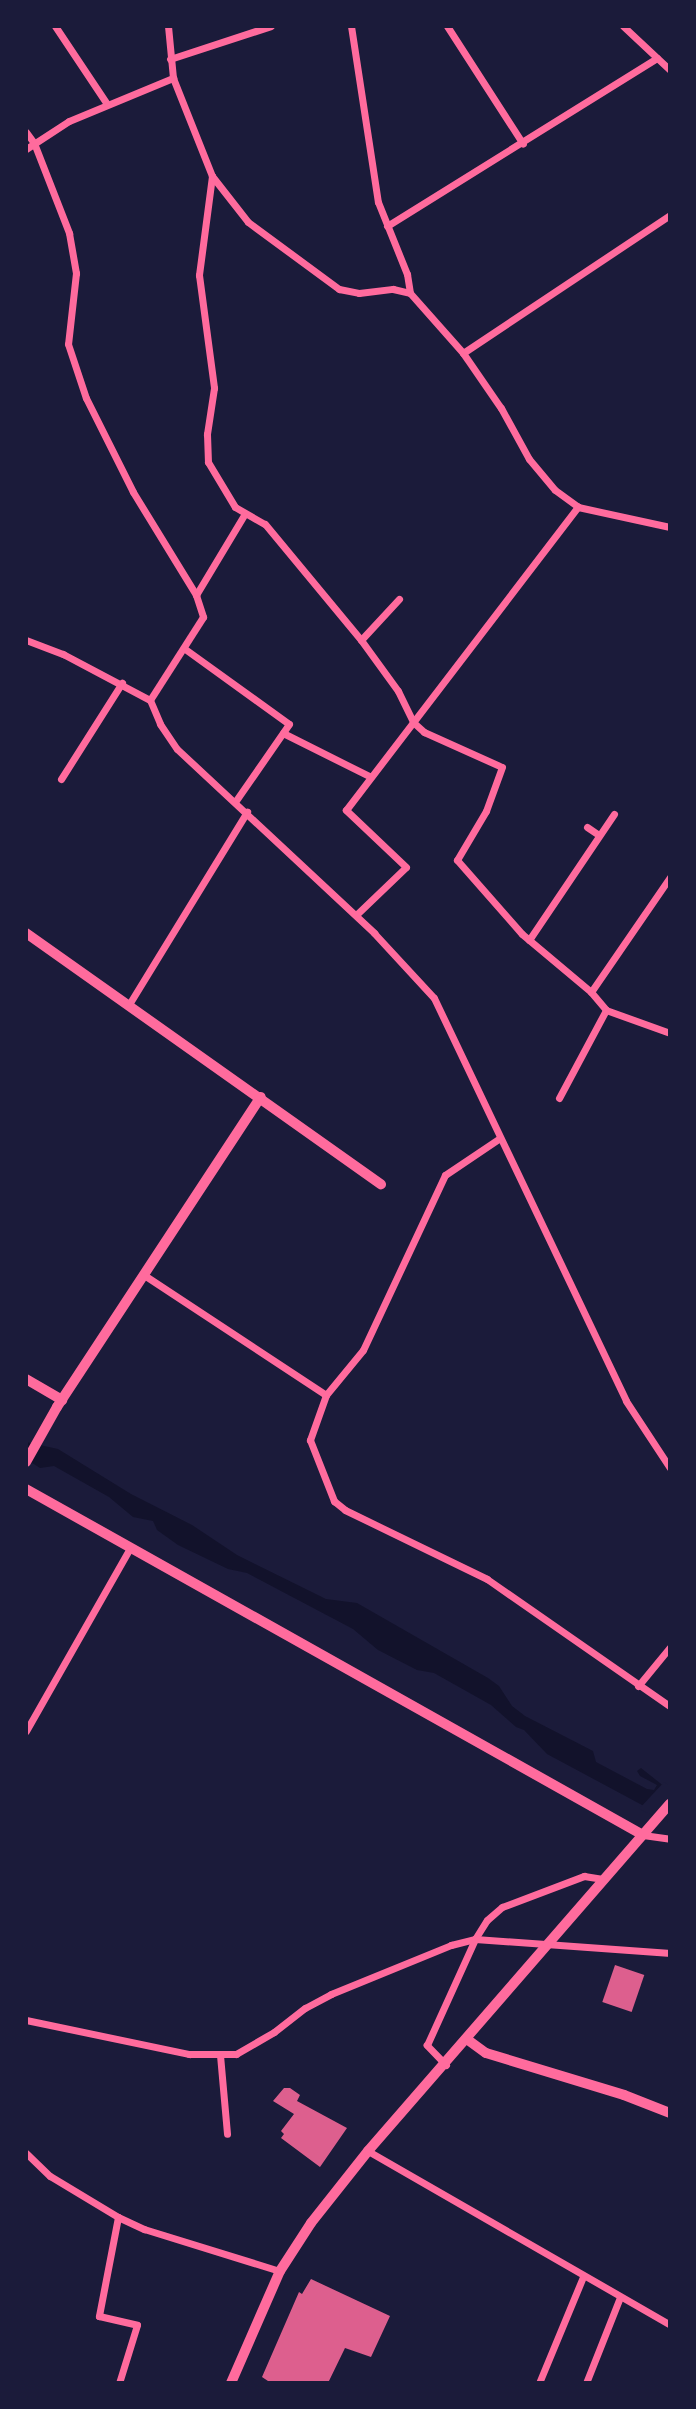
<!DOCTYPE html>
<html>
<head>
<meta charset="utf-8">
<style>
	body { margin:0 }
	#map { position:relative; width:696px; height:2409px; overflow:hidden; background:#1b1b3a; font-family:"Source Serif 4",serif }
	div>[style] { position:absolute }
	.water>* { inset:0; background:#12122b }
	.pier>* { inset:0; background:#1b1b3a }
	.building>* { inset:0; background:#dd5f8e; transform-origin:0 0 }
	.minor>* { height:7px; margin:-3.5px; padding:0 3.5px; transform-origin:3.5px; border-radius:3.5px; background:#ff6b9d }
	.tertiary>* { height:10px; margin:-5px; padding:0 5px; transform-origin:5px; border-radius:5px; background:#ff6b9d }
	.secondary>* { height:10px; margin:-5px; padding:0 5px; transform-origin:5px; border-radius:5px; background:#ff6b9d }
	span { translate:-50% -50%; white-space:nowrap; text-align:center; line-height:1.15; -webkit-text-stroke:7px #1b1b3a; paint-order:stroke }
	.frame { position:absolute; inset:0; border:28px solid #1b1b3a; pointer-events:none }
</style>
</head>
<body>
<div id="map">
	<div class="water">
		<div style="clip-path:polygon(26px 1442px,58px 1449px,131px 1494px,192px 1525px,237px 1555px,326px 1599px,357px 1603px,488px 1678px,499px 1686px,512px 1706px,525px 1716px,593px 1751px,596px 1762px,647px 1789px,654px 1790px,657px 1785px,640px 1776px,637px 1771px,641px 1768px,670px 1791px,670px 1820px,547px 1754px,524px 1730px,516px 1727px,491px 1705px,434px 1673px,417px 1670px,378px 1650px,353px 1629px,247px 1573px,228px 1569px,178px 1545px,157px 1530px,153px 1521px,133px 1517px,109px 1497px,54px 1466px,40px 1468px,26px 1459px)"></div>
	</div>
	<div class="pier">
		<div style="clip-path:polygon(664px 1782px,670px 1786px,670px 1823px,639px 1809px)"></div>
	</div>
	<div class="building">
		<div style="left:615px;top:1965px;width:31px;height:39px;rotate:19deg"></div>
		<div style="clip-path:polygon(284px 2088px,290px 2088px,300px 2095px,297px 2101px,347px 2128px,320px 2167px,281px 2138px,284px 2134px,281px 2131px,294px 2114px,273px 2101px)"></div>
		<div style="clip-path:polygon(311px 2279px,390px 2316px,371px 2357px,345px 2348px,328px 2383px,271px 2383px,262px 2377px,299px 2292px,302px 2294px)"></div>
	</div>
	<div class="minor">
		<div style="left:55px;top:26px;width:94px;rotate:56.3deg"></div>
		<div style="left:168px;top:26px;width:52px;rotate:84.5deg"></div>
		<div style="left:173px;top:78px;width:105px;rotate:68.3deg"></div>
		<div style="left:212px;top:176px;width:58px;rotate:52deg"></div>
		<div style="left:248px;top:222px;width:113px;rotate:36.4deg"></div>
		<div style="left:339px;top:289px;width:20px;rotate:11deg"></div>
		<div style="left:359px;top:293px;width:34px;rotate:-7deg"></div>
		<div style="left:393px;top:289px;width:17px;rotate:13deg"></div>
		<div style="left:351px;top:26px;width:178px;rotate:81.3deg"></div>
		<div style="left:378px;top:202px;width:78px;rotate:68.1deg"></div>
		<div style="left:407px;top:274px;width:19px;rotate:81deg"></div>
		<div style="left:410px;top:293px;width:80px;rotate:48.5deg"></div>
		<div style="left:463px;top:353px;width:67px;rotate:55.4deg"></div>
		<div style="left:501px;top:408px;width:58px;rotate:61.2deg"></div>
		<div style="left:529px;top:459px;width:40px;rotate:50deg"></div>
		<div style="left:555px;top:490px;width:29px;rotate:36deg"></div>
		<div style="left:578px;top:507px;width:94px;rotate:12.3deg"></div>
		<div style="left:447px;top:26px;width:140px;rotate:57.2deg"></div>
		<div style="left:623px;top:26px;width:64px;rotate:43.1deg"></div>
		<div style="left:170px;top:59px;width:106px;rotate:-18.1deg"></div>
		<div style="left:26px;top:132px;width:14px;rotate:54deg"></div>
		<div style="left:34px;top:143px;width:97px;rotate:68.7deg"></div>
		<div style="left:69px;top:233px;width:41px;rotate:80.1deg"></div>
		<div style="left:76px;top:273px;width:71px;rotate:96.4deg"></div>
		<div style="left:68px;top:344px;width:57px;rotate:71.6deg"></div>
		<div style="left:86px;top:398px;width:105px;rotate:63.4deg"></div>
		<div style="left:133px;top:492px;width:121px;rotate:58.5deg"></div>
		<div style="left:196px;top:595px;width:23px;rotate:72deg"></div>
		<div style="left:203px;top:617px;width:98px;rotate:122.6deg"></div>
		<div style="left:26px;top:149px;width:51px;rotate:-33.1deg"></div>
		<div style="left:69px;top:121px;width:113px;rotate:-22.5deg"></div>
		<div style="left:212px;top:176px;width:100px;rotate:97.5deg"></div>
		<div style="left:199px;top:275px;width:114px;rotate:82.4deg"></div>
		<div style="left:214px;top:388px;width:47px;rotate:98.7deg"></div>
		<div style="left:207px;top:434px;width:28px;rotate:88deg"></div>
		<div style="left:208px;top:462px;width:52px;rotate:59deg"></div>
		<div style="left:235px;top:507px;width:34px;rotate:30deg"></div>
		<div style="left:265px;top:524px;width:151px;rotate:50.4deg"></div>
		<div style="left:361px;top:640px;width:63px;rotate:54deg"></div>
		<div style="left:398px;top:691px;width:34px;rotate:64deg"></div>
		<div style="left:413px;top:722px;width:15px;rotate:42deg"></div>
		<div style="left:424px;top:732px;width:85px;rotate:24.2deg"></div>
		<div style="left:502px;top:767px;width:47px;rotate:110deg"></div>
		<div style="left:486px;top:811px;width:57px;rotate:120.6deg"></div>
		<div style="left:457px;top:860px;width:98px;rotate:48.7deg"></div>
		<div style="left:522px;top:934px;width:90px;rotate:40deg"></div>
		<div style="left:591px;top:992px;width:23px;rotate:50deg"></div>
		<div style="left:387px;top:226px;width:318px;rotate:-31.9deg"></div>
		<div style="left:463px;top:353px;width:249px;rotate:-33.7deg"></div>
		<div style="left:196px;top:595px;width:93px;rotate:-59deg"></div>
		<div style="left:26px;top:640px;width:40px;rotate:21deg"></div>
		<div style="left:63px;top:654px;width:98px;rotate:27.9deg"></div>
		<div style="left:150px;top:700px;width:26px;rotate:67deg"></div>
		<div style="left:160px;top:724px;width:30px;rotate:56deg"></div>
		<div style="left:177px;top:749px;width:270px;rotate:43deg"></div>
		<div style="left:374px;top:933px;width:88px;rotate:47.3deg"></div>
		<div style="left:434px;top:998px;width:446px;rotate:64.5deg"></div>
		<div style="left:626px;top:1401px;width:80px;rotate:56.7deg"></div>
		<div style="left:361px;top:640px;width:56px;rotate:-47.2deg"></div>
		<div style="left:185px;top:649px;width:128px;rotate:35.8deg"></div>
		<div style="left:289px;top:724px;width:95px;rotate:124.7deg"></div>
		<div style="left:283px;top:733px;width:96px;rotate:26.6deg"></div>
		<div style="left:61px;top:779px;width:114px;rotate:-57.6deg"></div>
		<div style="left:587px;top:827px;width:14px;rotate:34deg"></div>
		<div style="left:356px;top:915px;width:69px;rotate:-43.8deg"></div>
		<div style="left:406px;top:867px;width:83px;rotate:-136.5deg"></div>
		<div style="left:346px;top:810px;width:382px;rotate:-52.6deg"></div>
		<div style="left:529px;top:940px;width:152px;rotate:-56deg"></div>
		<div style="left:591px;top:992px;width:140px;rotate:-55.5deg"></div>
		<div style="left:128px;top:1006px;width:228px;rotate:-58.5deg"></div>
		<div style="left:559px;top:1098px;width:100px;rotate:-61.9deg"></div>
		<div style="left:606px;top:1010px;width:68px;rotate:19.8deg"></div>
		<div style="left:144px;top:1275px;width:218px;rotate:33.4deg"></div>
		<div style="left:326px;top:1395px;width:58px;rotate:-50.6deg"></div>
		<div style="left:363px;top:1350px;width:193px;rotate:-64.9deg"></div>
		<div style="left:445px;top:1175px;width:66px;rotate:-33.9deg"></div>
		<div style="left:326px;top:1395px;width:48px;rotate:109.6deg"></div>
		<div style="left:310px;top:1440px;width:66px;rotate:68.5deg"></div>
		<div style="left:334px;top:1501px;width:14px;rotate:39deg"></div>
		<div style="left:345px;top:1510px;width:158px;rotate:25.9deg"></div>
		<div style="left:487px;top:1579px;width:223px;rotate:34.8deg"></div>
		<div style="left:638px;top:1686px;width:50px;rotate:-50.6deg"></div>
		<div style="left:26px;top:1731px;width:210px;rotate:-60.4deg"></div>
		<div style="left:643px;top:1835px;width:27px;rotate:8deg"></div>
		<div style="left:26px;top:2020px;width:167px;rotate:11.8deg"></div>
		<div style="left:189px;top:2054px;width:47px"></div>
		<div style="left:236px;top:2054px;width:44px;rotate:-30.1deg"></div>
		<div style="left:274px;top:2032px;width:39px;rotate:-38deg"></div>
		<div style="left:305px;top:2008px;width:30px;rotate:-28deg"></div>
		<div style="left:331px;top:1994px;width:130px;rotate:-22.2deg"></div>
		<div style="left:451px;top:1945px;width:25px;rotate:-14deg"></div>
		<div style="left:475px;top:1939px;width:22px;rotate:-58deg"></div>
		<div style="left:487px;top:1920px;width:20px;rotate:-41deg"></div>
		<div style="left:502px;top:1907px;width:88px;rotate:-20.7deg"></div>
		<div style="left:584px;top:1876px;width:19px;rotate:9deg"></div>
		<div style="left:220px;top:2055px;width:79px;rotate:84.9deg"></div>
		<div style="left:446px;top:2065px;width:28px;rotate:-134deg"></div>
		<div style="left:427px;top:2045px;width:116px;rotate:-65.6deg"></div>
		<div style="left:475px;top:1939px;width:196px;rotate:4.1deg"></div>
		<div style="left:368px;top:2151px;width:349px;rotate:29.9deg"></div>
		<div style="left:26px;top:2153px;width:33px;rotate:44deg"></div>
		<div style="left:50px;top:2176px;width:79px;rotate:31.1deg"></div>
		<div style="left:118px;top:2217px;width:29px;rotate:25deg"></div>
		<div style="left:144px;top:2229px;width:142px;rotate:17.2deg"></div>
		<div style="left:118px;top:2217px;width:101px;rotate:100.9deg"></div>
		<div style="left:99px;top:2316px;width:39px;rotate:13deg"></div>
		<div style="left:137px;top:2325px;width:61px;rotate:107.2deg"></div>
		<div style="left:539px;top:2383px;width:115px;rotate:-67.5deg"></div>
		<div style="left:586px;top:2383px;width:92px;rotate:-68.4deg"></div>
	</div>
	<div class="tertiary">
		<div style="left:26px;top:933px;width:435px;rotate:35.3deg"></div>
		<div style="left:26px;top:1379px;width:42px;rotate:30.3deg"></div>
		<div style="left:26px;top:1462px;width:63px;rotate:-60.6deg"></div>
		<div style="left:57px;top:1407px;width:371px;rotate:-56.7deg"></div>
		<div style="left:26px;top:1489px;width:707px;rotate:29.28deg"></div>
		<div style="left:468px;top:2040px;width:22px;rotate:36deg"></div>
		<div style="left:486px;top:2053px;width:144px;rotate:16.9deg"></div>
		<div style="left:624px;top:2095px;width:49px;rotate:21.4deg"></div>
	</div>
	<div class="secondary">
		<div style="left:231px;top:2383px;width:122px;rotate:-66.4deg"></div>
		<div style="left:280px;top:2271px;width:57px;rotate:-57.1deg"></div>
		<div style="left:311px;top:2223px;width:92px;rotate:-51.6deg"></div>
		<div style="left:368px;top:2151px;width:460px;rotate:-49deg"></div>
	</div>
	<div class="frame"></div>
</div>
</body>
</html>
